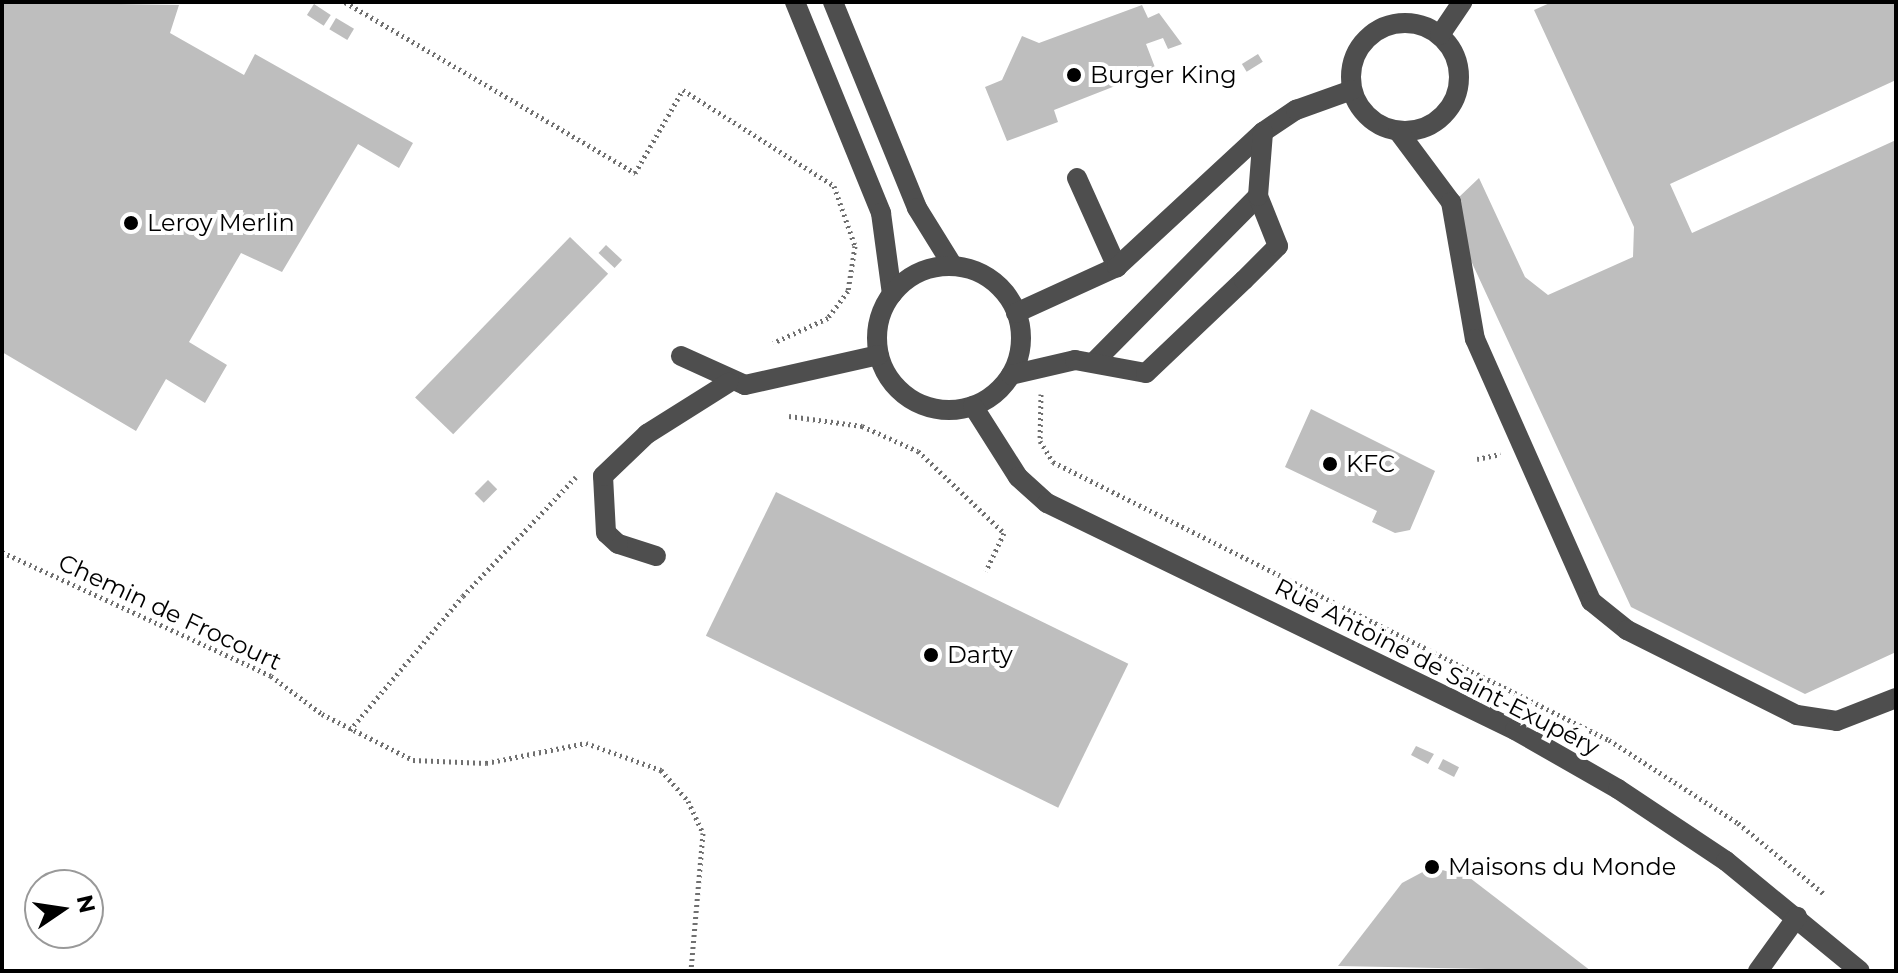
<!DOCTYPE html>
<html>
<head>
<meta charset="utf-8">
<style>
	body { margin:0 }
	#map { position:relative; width:1898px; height:973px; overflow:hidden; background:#fff; font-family:Montserrat,sans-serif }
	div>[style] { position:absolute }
	.building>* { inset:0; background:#bebebe; transform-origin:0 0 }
	.path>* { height:5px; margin-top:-2.5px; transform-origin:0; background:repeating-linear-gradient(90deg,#707070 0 2px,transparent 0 6px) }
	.minor>* { height:20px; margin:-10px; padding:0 10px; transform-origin:10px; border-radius:10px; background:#4e4e4e }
	.minor>.ring { margin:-10px; padding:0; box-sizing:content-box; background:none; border:20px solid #4e4e4e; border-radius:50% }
	.dots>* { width:22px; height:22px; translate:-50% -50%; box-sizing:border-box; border:4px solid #fff; border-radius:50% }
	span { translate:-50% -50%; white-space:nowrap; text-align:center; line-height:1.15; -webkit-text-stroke:8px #fff; paint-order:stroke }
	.poi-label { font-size:24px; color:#000 }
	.left { translate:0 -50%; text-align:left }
	.street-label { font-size:24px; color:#000 }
	.frame { position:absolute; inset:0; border:4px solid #000; pointer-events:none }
	.north { position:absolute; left:24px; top:869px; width:80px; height:80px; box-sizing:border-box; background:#fff; border:2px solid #999; border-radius:50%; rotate:77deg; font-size:22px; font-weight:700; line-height:32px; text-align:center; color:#000 }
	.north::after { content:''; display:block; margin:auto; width:28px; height:36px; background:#000; clip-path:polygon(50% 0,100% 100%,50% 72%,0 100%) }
</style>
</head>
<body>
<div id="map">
	<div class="building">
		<div style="clip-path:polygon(2px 2px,179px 5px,170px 33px,244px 75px,255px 54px,413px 143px,399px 168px,358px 144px,282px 272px,241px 253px,189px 342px,227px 365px,205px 403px,166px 379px,136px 431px,2px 352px)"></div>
		<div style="clip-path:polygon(1552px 2px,1896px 2px,1896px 80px,1670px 184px,1692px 233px,1896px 140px,1896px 652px,1805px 694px,1631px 607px,1454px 224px,1458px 198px,1479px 178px,1525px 277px,1548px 295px,1633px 257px,1634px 227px,1534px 10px)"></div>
		<div style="left:314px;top:4px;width:20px;height:13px;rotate:33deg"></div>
		<div style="clip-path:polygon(1142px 5px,1148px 18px,1159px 13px,1182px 44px,1168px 49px,1163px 38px,1146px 44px,1156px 70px,1054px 110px,1058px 122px,1007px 141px,985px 87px,1002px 80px,1022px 36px,1039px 43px)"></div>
		<div style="left:336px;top:18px;width:21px;height:13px;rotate:31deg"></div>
		<div style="left:1258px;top:54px;width:9px;height:19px;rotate:58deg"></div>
		<div style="left:570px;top:237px;width:53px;height:223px;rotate:44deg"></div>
		<div style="left:606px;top:245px;width:22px;height:11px;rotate:43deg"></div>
		<div style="clip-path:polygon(1311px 409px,1435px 471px,1410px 530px,1395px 533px,1372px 522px,1377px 511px,1285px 467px)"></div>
		<div style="left:488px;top:480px;width:13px;height:19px;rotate:45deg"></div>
		<div style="left:776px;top:492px;width:392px;height:160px;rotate:26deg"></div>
		<div style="clip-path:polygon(1416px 746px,1434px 754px,1428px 764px,1411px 755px)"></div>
		<div style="left:1443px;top:759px;width:18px;height:11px;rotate:27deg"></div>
		<div style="clip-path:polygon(1432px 867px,1470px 878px,1591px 971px,1338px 966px,1402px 883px)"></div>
	</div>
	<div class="path">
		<div style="left:345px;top:2px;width:337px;rotate:30.5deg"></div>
		<div style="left:635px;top:173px;width:96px;rotate:-60deg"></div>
		<div style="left:683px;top:90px;width:179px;rotate:32.4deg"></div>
		<div style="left:834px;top:186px;width:64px;rotate:70.7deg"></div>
		<div style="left:855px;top:246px;width:46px;rotate:98.8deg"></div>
		<div style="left:848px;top:291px;width:34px;rotate:127deg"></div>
		<div style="left:828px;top:318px;width:60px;rotate:155.6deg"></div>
		<div style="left:1041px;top:394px;width:47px;rotate:91.2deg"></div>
		<div style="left:1040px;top:441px;width:25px;rotate:58deg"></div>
		<div style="left:1053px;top:462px;width:622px;rotate:26.57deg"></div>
		<div style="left:1609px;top:740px;width:153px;rotate:32.8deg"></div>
		<div style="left:1738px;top:823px;width:112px;rotate:39.5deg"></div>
		<div style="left:789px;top:416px;width:74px;rotate:7.8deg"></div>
		<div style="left:862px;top:426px;width:61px;rotate:24.1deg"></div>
		<div style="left:918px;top:451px;width:119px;rotate:43.6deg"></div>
		<div style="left:1004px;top:533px;width:42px;rotate:115.3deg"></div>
		<div style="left:1477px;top:459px;width:24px;rotate:-12deg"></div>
		<div style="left:2px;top:552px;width:296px;rotate:24.7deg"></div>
		<div style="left:271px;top:676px;width:64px;rotate:36.7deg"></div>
		<div style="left:322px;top:714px;width:102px;rotate:26.8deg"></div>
		<div style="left:413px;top:760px;width:73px;rotate:2.4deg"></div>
		<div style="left:486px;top:763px;width:102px;rotate:-11.3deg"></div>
		<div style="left:586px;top:743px;width:80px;rotate:19.8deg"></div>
		<div style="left:661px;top:770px;width:41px;rotate:48.9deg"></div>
		<div style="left:688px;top:801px;width:35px;rotate:65deg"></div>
		<div style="left:703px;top:833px;width:139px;rotate:95deg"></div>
		<div style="left:350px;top:730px;width:175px;rotate:-49.9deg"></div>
		<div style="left:463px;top:596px;width:164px;rotate:-46.5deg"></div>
	</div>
	<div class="minor">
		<div style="left:795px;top:2px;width:228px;rotate:67.8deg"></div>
		<div style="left:881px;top:213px;width:82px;rotate:82.3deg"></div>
		<div style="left:833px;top:2px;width:222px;rotate:67.8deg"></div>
		<div style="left:917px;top:208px;width:68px;rotate:58.2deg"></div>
		<div class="ring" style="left:1351px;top:23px;width:88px;height:88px"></div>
		<div style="left:1440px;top:35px;width:40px;rotate:-56deg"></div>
		<div style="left:1398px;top:131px;width:89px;rotate:53.3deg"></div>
		<div style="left:1451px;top:202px;width:139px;rotate:80.1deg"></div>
		<div style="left:1475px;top:339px;width:287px;rotate:66.1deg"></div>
		<div style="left:1591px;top:601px;width:46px;rotate:38.9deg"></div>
		<div style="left:1627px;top:630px;width:190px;rotate:26.6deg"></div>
		<div style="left:1797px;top:715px;width:40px;rotate:8.5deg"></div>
		<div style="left:1837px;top:721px;width:63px;rotate:-21.3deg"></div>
		<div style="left:1077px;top:178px;width:98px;rotate:65.8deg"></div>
		<div class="ring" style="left:877px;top:266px;width:124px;height:124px"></div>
		<div style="left:1016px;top:313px;width:111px;rotate:-24.5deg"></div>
		<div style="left:1117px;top:267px;width:199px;rotate:-42.8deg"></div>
		<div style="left:1263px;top:132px;width:40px;rotate:-34deg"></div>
		<div style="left:1296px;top:110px;width:59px;rotate:-19.7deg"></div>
		<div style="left:681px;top:356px;width:70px;rotate:24.4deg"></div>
		<div style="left:745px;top:385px;width:137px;rotate:-12.6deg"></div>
		<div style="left:1094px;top:362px;width:233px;rotate:-45.3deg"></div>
		<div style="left:1011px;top:375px;width:66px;rotate:-13.2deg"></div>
		<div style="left:1075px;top:360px;width:72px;rotate:10.4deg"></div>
		<div style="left:1146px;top:373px;width:135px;rotate:-43.5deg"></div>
		<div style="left:1244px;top:280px;width:48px;rotate:-45deg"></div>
		<div style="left:1278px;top:246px;width:54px;rotate:-111.8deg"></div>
		<div style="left:1258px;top:196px;width:64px;rotate:-85.5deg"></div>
		<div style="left:973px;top:406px;width:84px;rotate:57.6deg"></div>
		<div style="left:1018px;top:477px;width:39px;rotate:42deg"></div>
		<div style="left:1047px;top:503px;width:520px;rotate:25.88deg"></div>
		<div style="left:1515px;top:730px;width:119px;rotate:29.8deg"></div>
		<div style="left:1618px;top:789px;width:130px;rotate:33.7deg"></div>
		<div style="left:1726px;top:861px;width:173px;rotate:39.4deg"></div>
		<div style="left:656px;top:556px;width:40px;rotate:-162deg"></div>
		<div style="left:618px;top:544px;width:16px;rotate:-137deg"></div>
		<div style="left:606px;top:533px;width:57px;rotate:-93deg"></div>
		<div style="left:603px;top:476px;width:61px;rotate:-43.7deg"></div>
		<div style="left:647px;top:434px;width:96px;rotate:-32.2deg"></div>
		<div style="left:1758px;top:971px;width:67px;rotate:-54.2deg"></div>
	</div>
	<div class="dots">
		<div style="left:1074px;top:75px;background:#000"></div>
		<div style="left:131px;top:223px;background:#000"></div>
		<div style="left:1330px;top:464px;background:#000"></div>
		<div style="left:931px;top:655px;background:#000"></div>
		<div style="left:1432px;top:867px;background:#000"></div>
	</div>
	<div class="poi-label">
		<span class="left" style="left:1090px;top:75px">Burger King</span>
		<span class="left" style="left:147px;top:223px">Leroy Merlin</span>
		<span class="left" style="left:1346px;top:464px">KFC</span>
		<span class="left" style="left:947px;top:655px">Darty</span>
		<span class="left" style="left:1448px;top:867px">Maisons du Monde</span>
	</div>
	<div class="street-label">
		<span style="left:170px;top:612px;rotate:25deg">Chemin de Frocourt</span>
		<span style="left:1437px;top:667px;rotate:27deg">Rue Antoine de Saint-Exupéry</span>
	</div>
	<div class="frame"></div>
	<div class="north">N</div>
</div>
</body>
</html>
